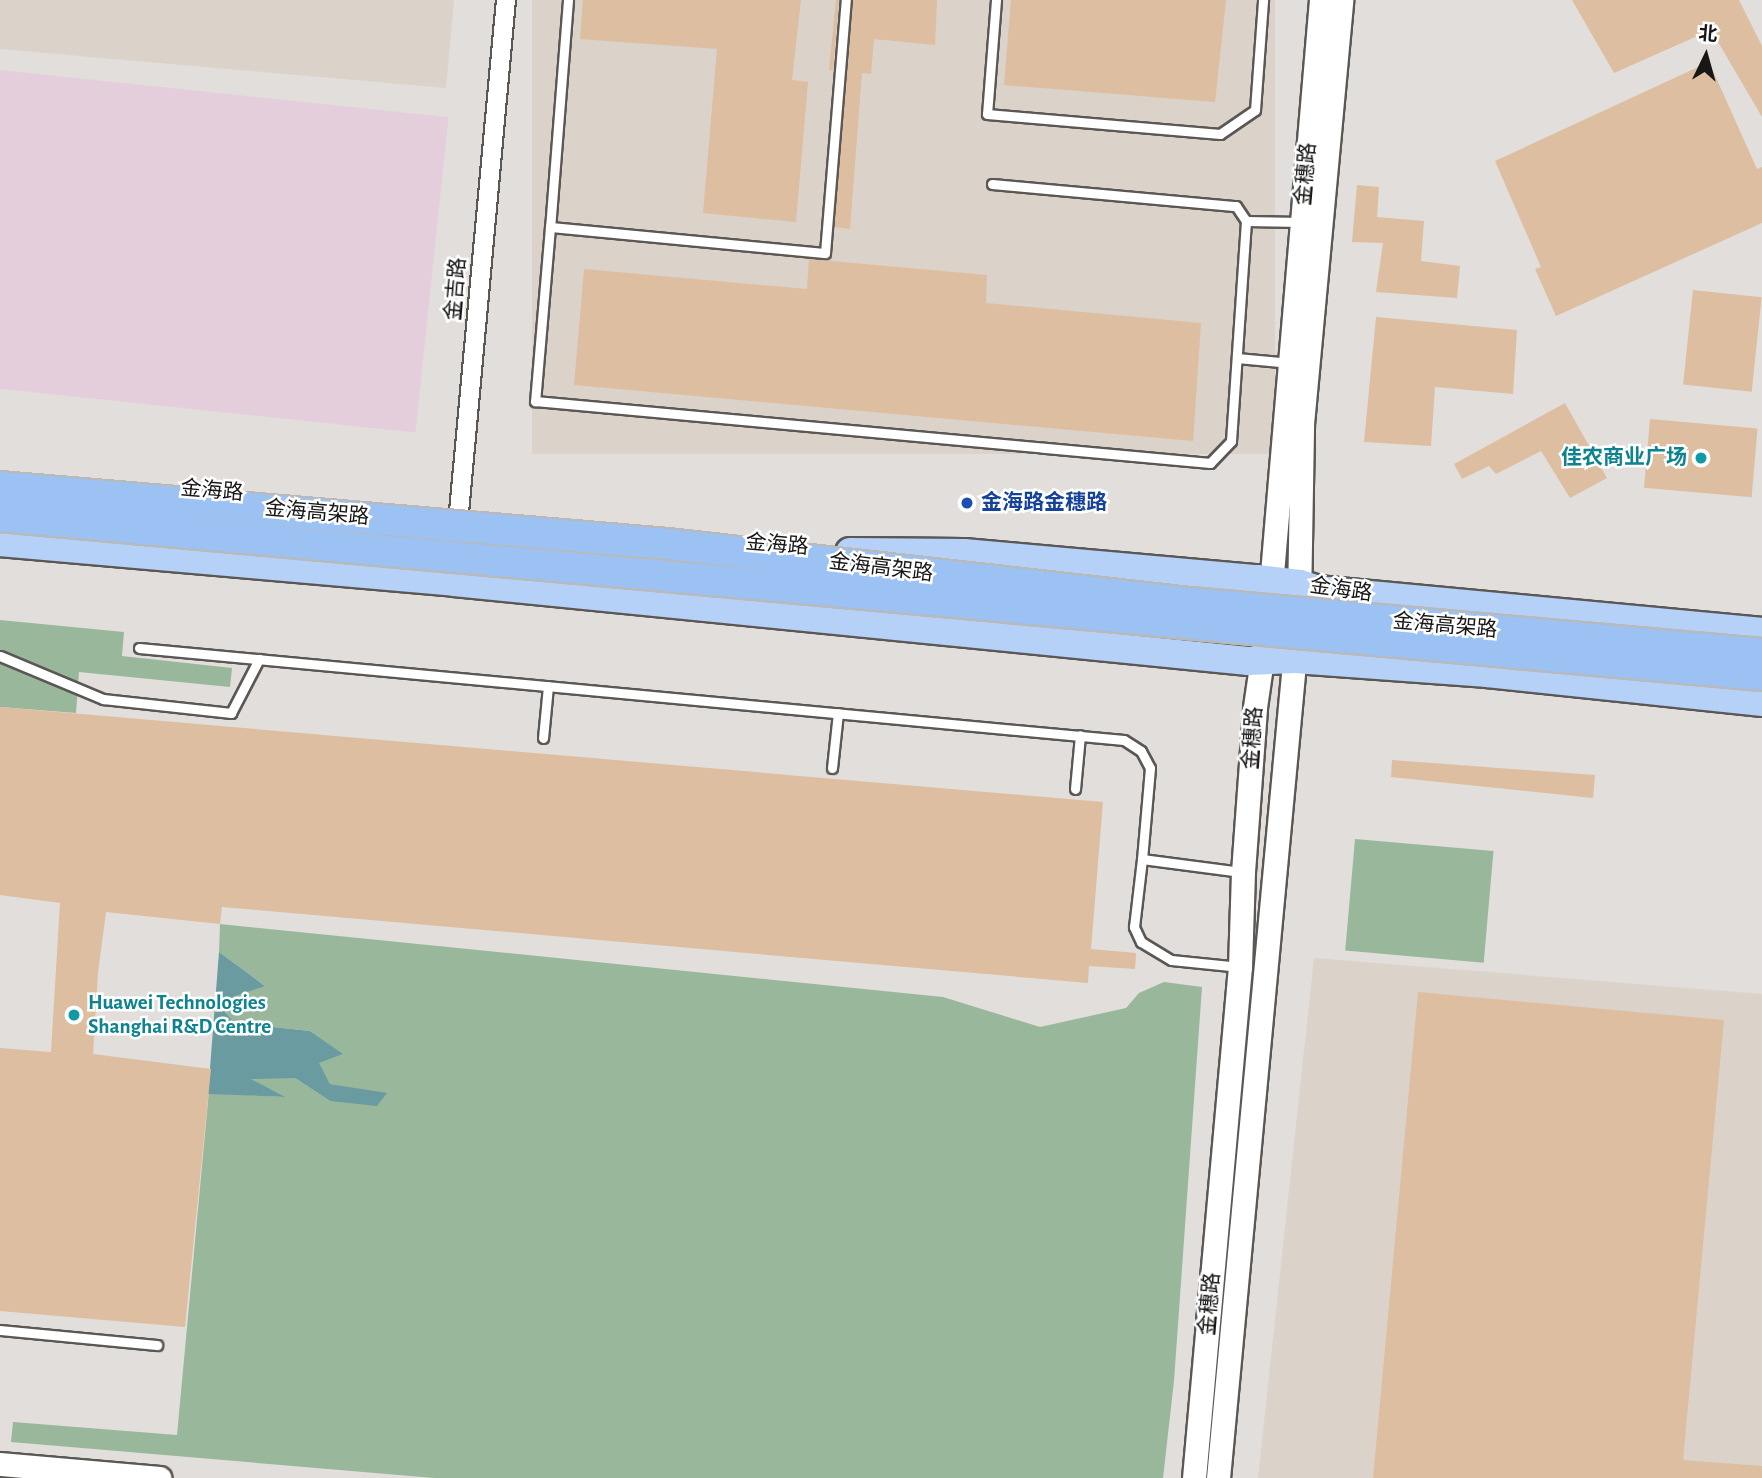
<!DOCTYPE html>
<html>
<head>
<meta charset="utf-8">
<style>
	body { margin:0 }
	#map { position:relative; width:1762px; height:1478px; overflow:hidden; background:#e2dedb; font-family:"Alegreya Sans","Noto Sans SC",sans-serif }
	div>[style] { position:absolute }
	.commercial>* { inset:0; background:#e4cedb; transform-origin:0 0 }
	.built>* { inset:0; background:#dbd2ca; transform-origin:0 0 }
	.green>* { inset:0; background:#99b89b; transform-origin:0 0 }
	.water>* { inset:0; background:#6a9ba0 }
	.building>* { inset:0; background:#ddbea1; transform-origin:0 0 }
	.roads { filter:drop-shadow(2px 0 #5a5755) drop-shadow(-2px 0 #5a5755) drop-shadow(0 2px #5a5755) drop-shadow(0 -2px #5a5755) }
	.service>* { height:9px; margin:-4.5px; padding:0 4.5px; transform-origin:4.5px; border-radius:4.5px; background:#fff }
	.minor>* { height:18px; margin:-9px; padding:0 9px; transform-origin:9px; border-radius:9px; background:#fff }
	.tertiary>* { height:23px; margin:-11.5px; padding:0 11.5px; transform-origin:11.5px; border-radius:11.5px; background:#fff }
	.primary>* { height:28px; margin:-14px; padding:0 14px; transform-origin:14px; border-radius:14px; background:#b5d1f7 }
	.bridges { filter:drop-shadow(2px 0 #bab9b9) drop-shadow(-2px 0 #bab9b9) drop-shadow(0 2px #bab9b9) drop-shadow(0 -2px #bab9b9) }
	.trunk-bridge>* { height:30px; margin:-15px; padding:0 15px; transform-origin:15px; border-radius:15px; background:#9cc2f4 }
	.dots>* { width:19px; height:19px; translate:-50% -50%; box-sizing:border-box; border:4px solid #fff; border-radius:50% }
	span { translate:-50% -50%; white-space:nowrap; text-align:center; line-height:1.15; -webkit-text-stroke:5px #fff; paint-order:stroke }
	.street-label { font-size:21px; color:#181716 }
	.culture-label { font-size:21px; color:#0d838f; font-weight:700 }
	.right { translate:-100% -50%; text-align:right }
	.left { translate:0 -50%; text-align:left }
	.transit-label { font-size:21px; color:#164399; font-weight:700 }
	.north { position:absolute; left:1671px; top:21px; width:70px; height:70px; -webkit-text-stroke:5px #fff; paint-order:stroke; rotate:5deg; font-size:19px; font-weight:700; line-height:28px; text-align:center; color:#181716 }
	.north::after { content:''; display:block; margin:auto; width:24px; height:32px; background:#181716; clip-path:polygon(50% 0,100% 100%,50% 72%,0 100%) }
</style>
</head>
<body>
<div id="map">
	<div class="commercial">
		<div style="left:0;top:70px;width:451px;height:317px;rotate:6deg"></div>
	</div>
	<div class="built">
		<div style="clip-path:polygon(0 0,454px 0,446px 88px,0 49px)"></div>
		<div style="left:532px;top:0;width:743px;height:454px"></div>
		<div style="clip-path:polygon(1314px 958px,1762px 994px,1762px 1478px,1258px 1478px)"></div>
	</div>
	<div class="green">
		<div style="clip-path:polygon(0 620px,124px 632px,122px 656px,232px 668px,230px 687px,79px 672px,76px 713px,0 707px)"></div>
		<div style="left:1355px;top:839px;width:139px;height:112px;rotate:5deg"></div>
		<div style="clip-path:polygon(220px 924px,943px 997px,1040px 1027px,1126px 1008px,1139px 993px,1164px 982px,1202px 987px,1174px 1381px,1163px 1478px,434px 1478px,11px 1442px,13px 1422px,177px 1435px,211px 1069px,208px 1093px,283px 1097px,249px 1078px,295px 1078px,330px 1101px,386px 1094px,330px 1084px,318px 1063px,342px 1054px,310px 1031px,235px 1023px,225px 1012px,227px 999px,264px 985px,219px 952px)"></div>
	</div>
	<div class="water">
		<div style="clip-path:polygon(219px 952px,265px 986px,227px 999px,225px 1012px,235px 1023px,310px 1031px,343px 1054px,319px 1063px,330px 1084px,387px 1093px,377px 1106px,330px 1101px,295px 1078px,251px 1079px,285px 1097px,208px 1094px)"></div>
	</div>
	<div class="building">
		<div style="clip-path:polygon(583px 0,801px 0,792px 80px,808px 82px,796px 222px,703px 213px,717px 49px,580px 39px)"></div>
		<div style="clip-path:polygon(836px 0,839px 0,833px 70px,829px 70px)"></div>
		<div style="clip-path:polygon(853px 0,937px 0,935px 45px,874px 39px,871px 74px,862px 73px,850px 229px,834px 227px)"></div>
		<div style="clip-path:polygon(1011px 0,1226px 0,1215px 102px,1004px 85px)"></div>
		<div style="clip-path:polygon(1572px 0,1739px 0,1762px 46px,1762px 117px,1711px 30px,1614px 73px)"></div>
		<div style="clip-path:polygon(1709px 62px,1757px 169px,1762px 167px,1762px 223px,1556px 316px,1535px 269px,1541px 267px,1495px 161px)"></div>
		<div style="clip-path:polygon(1357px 185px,1379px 187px,1377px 217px,1424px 221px,1421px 261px,1460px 266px,1457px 298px,1376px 292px,1383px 243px,1352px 242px)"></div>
		<div style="clip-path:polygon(809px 259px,987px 275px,986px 303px,1201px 323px,1193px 441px,574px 385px,584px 269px,807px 289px)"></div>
		<div style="left:1693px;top:290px;width:69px;height:95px;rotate:6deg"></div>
		<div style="clip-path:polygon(1376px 317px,1517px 330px,1513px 394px,1435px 387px,1431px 446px,1364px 442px)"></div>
		<div style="clip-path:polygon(1565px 403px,1607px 478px,1570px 498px,1541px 451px,1496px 474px,1489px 466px,1462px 479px,1454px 464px)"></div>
		<div style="left:1650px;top:419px;width:108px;height:69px;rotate:5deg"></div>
		<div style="clip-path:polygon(0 707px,1103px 802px,1091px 949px,1136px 953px,1135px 969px,1089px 966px,1088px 983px,222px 907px,220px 924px,106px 912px,98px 973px,93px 1054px,211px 1069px,185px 1327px,0 1311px,0 1048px,51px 1052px,60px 903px,0 895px)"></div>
		<div style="clip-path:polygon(1392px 760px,1595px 775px,1593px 798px,1391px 777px)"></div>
		<div style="clip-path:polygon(1418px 992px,1724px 1020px,1683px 1460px,1762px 1466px,1762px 1478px,1373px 1478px)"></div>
	</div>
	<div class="roads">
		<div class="service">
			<div style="left:568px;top:0;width:228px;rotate:94.5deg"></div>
			<div style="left:550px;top:227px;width:276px;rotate:5.4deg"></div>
			<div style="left:825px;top:253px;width:254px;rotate:-85.3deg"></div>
			<div style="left:996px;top:0;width:114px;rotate:94.5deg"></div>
			<div style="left:987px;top:114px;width:234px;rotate:4.9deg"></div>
			<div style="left:1220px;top:134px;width:42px;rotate:-34.4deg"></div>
			<div style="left:1255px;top:110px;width:110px;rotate:-85.8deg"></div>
			<div style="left:992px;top:184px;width:245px;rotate:5.2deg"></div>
			<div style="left:1236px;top:206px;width:18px;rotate:56deg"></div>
			<div style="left:550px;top:227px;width:175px;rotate:94.9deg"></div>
			<div style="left:535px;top:401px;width:678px;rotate:5.25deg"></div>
			<div style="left:1210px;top:463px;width:30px;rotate:-46deg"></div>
			<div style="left:1231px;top:441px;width:221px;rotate:-86.1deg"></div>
			<div style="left:1246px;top:221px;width:55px;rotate:1deg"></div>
			<div style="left:1237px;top:358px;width:54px;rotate:5.3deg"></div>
			<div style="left:139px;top:648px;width:989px;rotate:5.34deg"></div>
			<div style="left:1124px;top:740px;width:20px;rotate:33deg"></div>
			<div style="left:1141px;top:751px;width:19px;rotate:62deg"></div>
			<div style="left:1150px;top:768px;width:91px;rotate:95deg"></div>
			<div style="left:0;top:656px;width:112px;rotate:22.7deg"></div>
			<div style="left:103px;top:699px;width:129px;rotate:6.2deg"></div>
			<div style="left:231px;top:713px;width:61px;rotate:-62.6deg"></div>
			<div style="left:543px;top:738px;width:52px;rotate:-84.5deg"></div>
			<div style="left:832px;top:768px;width:55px;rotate:-83.8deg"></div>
			<div style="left:1075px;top:789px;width:54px;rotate:-84.7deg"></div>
			<div style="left:1240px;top:967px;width:69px;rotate:-174.2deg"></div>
			<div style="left:1171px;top:960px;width:35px;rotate:-149deg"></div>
			<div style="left:1141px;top:942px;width:17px;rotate:-115deg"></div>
			<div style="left:1134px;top:927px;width:68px;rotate:-83.3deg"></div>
			<div style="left:1142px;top:859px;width:100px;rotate:7.5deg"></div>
			<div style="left:0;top:1330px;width:158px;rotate:5.5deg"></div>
		</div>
		<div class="minor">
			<div style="left:457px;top:534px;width:536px;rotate:-84.76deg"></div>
		</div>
		<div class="tertiary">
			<div style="left:1270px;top:597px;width:599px;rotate:-85.12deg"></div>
			<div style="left:1299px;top:601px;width:177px;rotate:-89deg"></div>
			<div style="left:1302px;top:424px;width:426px;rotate:-84.7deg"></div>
			<div style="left:0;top:1464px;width:160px;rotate:5deg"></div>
			<div style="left:1194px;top:1478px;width:513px;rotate:-84.86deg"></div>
			<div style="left:1240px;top:967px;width:95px;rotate:-88.2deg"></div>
			<div style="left:1243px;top:872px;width:165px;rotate:-85.8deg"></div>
			<div style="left:1255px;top:707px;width:63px;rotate:-81.7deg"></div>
			<div style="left:1218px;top:1478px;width:840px;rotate:-84.67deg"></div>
		</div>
		<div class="primary">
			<div style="left:0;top:542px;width:456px;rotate:5deg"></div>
			<div style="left:454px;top:582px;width:798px;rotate:5.68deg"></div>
			<div style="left:1248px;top:661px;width:47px;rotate:-2.4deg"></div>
			<div style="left:1295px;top:659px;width:193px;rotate:4.2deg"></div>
			<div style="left:1487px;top:673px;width:277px;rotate:6deg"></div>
			<div style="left:850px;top:552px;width:114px;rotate:0.5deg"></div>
			<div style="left:964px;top:553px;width:294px;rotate:5.1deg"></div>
			<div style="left:1257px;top:579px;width:43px;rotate:6.6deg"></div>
			<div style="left:1300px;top:584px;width:19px;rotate:18deg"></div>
			<div style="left:1318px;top:590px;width:446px;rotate:5.4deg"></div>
		</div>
	</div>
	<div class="bridges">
		<div class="trunk-bridge">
			<div style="left:0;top:487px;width:670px;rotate:4.88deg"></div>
			<div style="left:668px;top:544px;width:525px;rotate:6.45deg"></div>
			<div style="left:1190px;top:603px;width:574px;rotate:5.1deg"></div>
			<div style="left:0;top:516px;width:1769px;rotate:5.16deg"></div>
		</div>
	</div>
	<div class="dots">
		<div style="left:1701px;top:458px;background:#0f9aa8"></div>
		<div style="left:967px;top:503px;background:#1a4fb4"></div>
		<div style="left:74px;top:1015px;background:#0f9aa8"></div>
	</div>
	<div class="street-label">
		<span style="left:1306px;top:174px;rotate:-85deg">金穗路</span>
		<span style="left:456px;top:289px;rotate:-85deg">金吉路</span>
		<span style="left:212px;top:491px;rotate:5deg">金海路</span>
		<span style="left:317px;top:513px;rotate:5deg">金海高架路</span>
		<span style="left:777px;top:545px;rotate:5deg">金海路</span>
		<span style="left:881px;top:568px;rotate:7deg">金海高架路</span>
		<span style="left:1341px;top:590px;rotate:8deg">金海路</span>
		<span style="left:1445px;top:626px;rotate:5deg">金海高架路</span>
		<span style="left:1253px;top:738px;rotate:-86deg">金穗路</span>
		<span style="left:1210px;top:1304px;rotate:-85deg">金穗路</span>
	</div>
	<div class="culture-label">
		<span class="right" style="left:1687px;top:458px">佳农商业广场</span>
		<span class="left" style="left:88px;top:1015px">Huawei Technologies<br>Shanghai R&amp;D Centre</span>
	</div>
	<div class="transit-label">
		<span class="left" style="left:981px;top:503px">金海路金穗路</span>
	</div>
	<div class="north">北</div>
</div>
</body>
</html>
